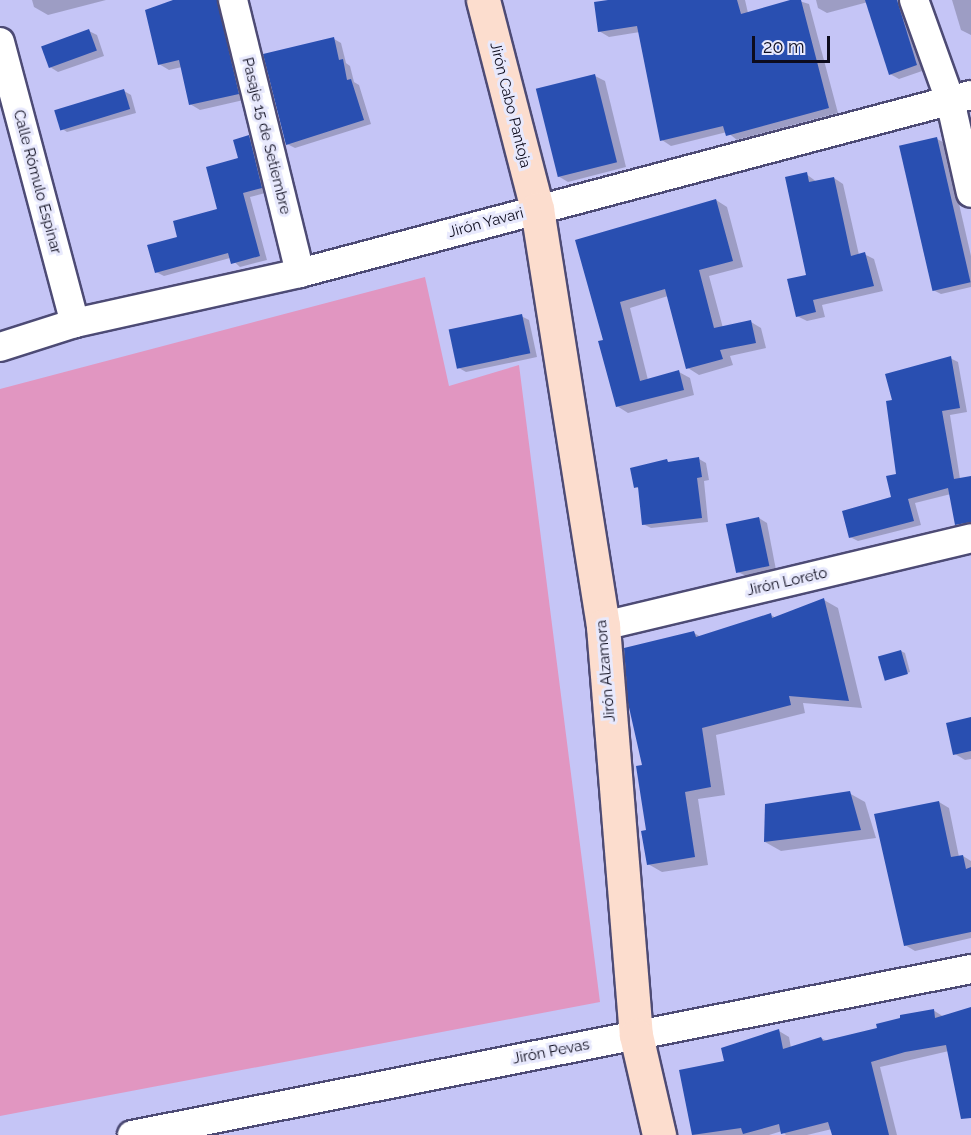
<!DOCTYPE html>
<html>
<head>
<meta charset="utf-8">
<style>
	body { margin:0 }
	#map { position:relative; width:971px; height:1135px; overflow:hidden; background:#c5c5f6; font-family:Raleway,sans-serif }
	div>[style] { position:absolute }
	.green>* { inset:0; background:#e196c1 }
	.shadow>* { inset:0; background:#0003 }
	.building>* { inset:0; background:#294fb1; transform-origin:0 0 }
	.roads { filter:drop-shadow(2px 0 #4d4b75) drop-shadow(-2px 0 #4d4b75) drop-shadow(0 2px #4d4b75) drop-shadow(0 -2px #4d4b75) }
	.street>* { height:28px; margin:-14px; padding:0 14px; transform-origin:14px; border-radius:14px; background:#fff }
	.secondary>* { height:33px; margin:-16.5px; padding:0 16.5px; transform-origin:16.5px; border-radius:16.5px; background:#fcddce }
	span { translate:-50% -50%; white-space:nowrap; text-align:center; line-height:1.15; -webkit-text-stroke:6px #e8e9fd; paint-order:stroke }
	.street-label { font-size:15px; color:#0d0c1d }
	.scale { position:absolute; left:752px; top:36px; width:78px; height:27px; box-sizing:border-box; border:3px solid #0d0c1d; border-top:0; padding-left:8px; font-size:18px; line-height:21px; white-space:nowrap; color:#0d0c1d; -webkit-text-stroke:4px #e8e9fd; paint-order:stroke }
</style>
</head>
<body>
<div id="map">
	<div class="green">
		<div style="clip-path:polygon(425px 277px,449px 386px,519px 365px,600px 1002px,0 1116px,0 389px)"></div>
	</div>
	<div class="shadow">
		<div style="clip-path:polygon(32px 0,106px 0,48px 15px,34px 7px)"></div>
		<div style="clip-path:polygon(173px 0,224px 0,248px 99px,200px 110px,190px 104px,182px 67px,169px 70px,159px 64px)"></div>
		<div style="clip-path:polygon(652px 0,745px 0,748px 13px,796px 0,809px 4px,838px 113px,737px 140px,727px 132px,671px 146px,662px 140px,640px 32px,609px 37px,599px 31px)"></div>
		<div style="clip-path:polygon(816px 0,902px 0,925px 70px,899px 79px,890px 74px,868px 2px,827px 13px,818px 8px)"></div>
		<div style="clip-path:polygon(952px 0,971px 0,971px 35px,961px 30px)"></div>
		<div style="clip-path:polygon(89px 31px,97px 35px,104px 56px,58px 72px,50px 67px)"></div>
		<div style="clip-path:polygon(334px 39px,341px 43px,346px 63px,350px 66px,354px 82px,359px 85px,371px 124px,295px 148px,287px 144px)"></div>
		<div style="clip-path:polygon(595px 76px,605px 81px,626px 167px,568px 182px,558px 176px)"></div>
		<div style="clip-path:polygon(124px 91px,131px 95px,136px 113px,67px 132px,61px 128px)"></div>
		<div style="clip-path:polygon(249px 137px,257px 141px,269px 192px,250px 197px,267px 260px,240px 267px,230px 258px,164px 276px,156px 272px,179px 238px,218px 210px)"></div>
		<div style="clip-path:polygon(937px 139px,945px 143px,971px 256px,971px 287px,941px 294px,933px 290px)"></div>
		<div style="clip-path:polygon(806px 174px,817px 182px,834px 178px,843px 184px,859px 255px,864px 254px,874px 259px,883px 291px,822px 305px,825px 317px,807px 321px,797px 316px,808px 276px)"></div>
		<div style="clip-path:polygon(716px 200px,727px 207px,743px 267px,709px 276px,723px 328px,751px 322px,761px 328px,766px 348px,730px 356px,733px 365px,699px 375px,688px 368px,668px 296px,630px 308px,648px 380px,679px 372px,690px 378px,694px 395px,628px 413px,617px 406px,605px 341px,577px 241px)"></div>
		<div style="clip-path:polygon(521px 316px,529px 320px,537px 357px,466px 372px,459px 368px)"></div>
		<div style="clip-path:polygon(950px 358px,958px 362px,967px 412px,950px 415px,960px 479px,971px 477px,971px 522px,963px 524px,955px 519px,951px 494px,915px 503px,921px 525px,858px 541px,850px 537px,893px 498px,898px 475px,894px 402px)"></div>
		<div style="clip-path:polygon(699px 459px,706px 463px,709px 480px,704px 481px,708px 522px,651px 528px,643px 524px,640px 489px,636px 487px,667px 461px,670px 463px)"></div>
		<div style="clip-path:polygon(759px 518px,767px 523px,776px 570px,746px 576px,738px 572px)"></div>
		<div style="clip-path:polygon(824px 600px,838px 608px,862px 708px,803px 703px,805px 713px,716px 735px,725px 795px,698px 799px,708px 865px,662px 872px,648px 864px,644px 766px,694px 633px,701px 637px,771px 615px,776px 618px)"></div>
		<div style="clip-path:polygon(901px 651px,905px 653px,910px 672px,886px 680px)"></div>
		<div style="clip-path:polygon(971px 718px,971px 759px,965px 760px,955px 754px)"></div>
		<div style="clip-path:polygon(849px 793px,865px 802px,876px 838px,781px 851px,765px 842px)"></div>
		<div style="clip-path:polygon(939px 802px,949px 808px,959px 857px,963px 856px,971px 861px,971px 938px,915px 951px,905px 945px)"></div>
		<div style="clip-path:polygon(971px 1009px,971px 1094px,949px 1051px,880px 1067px,897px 1135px,834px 1135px,832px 1129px,807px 1135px,786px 1135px,782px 1131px,769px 1135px,693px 1135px,681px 1071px,726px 1062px,779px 1031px,789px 1037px,791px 1048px,821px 1038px,827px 1041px,879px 1029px,933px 1010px,944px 1017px)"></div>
	</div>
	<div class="building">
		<div style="clip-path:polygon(173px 0,217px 0,239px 94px,189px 105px,179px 60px,158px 65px,145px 10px)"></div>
		<div style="clip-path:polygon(608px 0,737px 0,741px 14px,790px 0,801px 0,829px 108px,726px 136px,723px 126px,660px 141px,637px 26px,598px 32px,594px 2px)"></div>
		<div style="clip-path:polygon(865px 0,897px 0,917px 65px,889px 75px)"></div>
		<div style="left:89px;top:29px;width:23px;height:51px;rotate:70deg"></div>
		<div style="clip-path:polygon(334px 37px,339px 60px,343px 59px,347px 80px,351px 79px,364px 120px,286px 145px,263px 54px)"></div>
		<div style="left:595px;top:74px;width:91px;height:61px;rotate:76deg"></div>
		<div style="left:124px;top:89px;width:21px;height:73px;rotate:73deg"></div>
		<div style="clip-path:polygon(249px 135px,262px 188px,243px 193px,260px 256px,231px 264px,228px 253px,155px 273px,147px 245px,177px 237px,173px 221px,217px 209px,206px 167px,238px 158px,233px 140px)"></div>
		<div style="left:937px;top:137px;width:149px;height:39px;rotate:77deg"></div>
		<div style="clip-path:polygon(807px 172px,809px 182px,834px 177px,851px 256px,865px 252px,874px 286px,813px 300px,816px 312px,796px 317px,787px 279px,806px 275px,785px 177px)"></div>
		<div style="clip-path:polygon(716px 199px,733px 261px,699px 270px,714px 328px,751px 320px,756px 343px,720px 350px,723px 359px,686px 369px,665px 289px,620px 302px,640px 381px,679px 370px,684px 390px,616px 407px,598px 341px,603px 340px,575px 240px)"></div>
		<div style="left:522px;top:314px;width:40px;height:75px;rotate:78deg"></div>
		<div style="clip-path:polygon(951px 356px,960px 408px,942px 411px,954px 479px,971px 476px,971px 522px,955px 525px,948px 488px,908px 499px,914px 521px,849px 538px,842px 511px,891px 497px,886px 476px,896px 474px,886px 401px,892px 400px,885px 374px)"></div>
		<div style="clip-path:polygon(699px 457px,702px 477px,697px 478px,702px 518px,642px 525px,638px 487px,634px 488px,630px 468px,667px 459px,668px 462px)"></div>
		<div style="left:759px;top:517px;width:50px;height:34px;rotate:78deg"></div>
		<div style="clip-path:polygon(824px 598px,849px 701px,789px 696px,791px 705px,702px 728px,711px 787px,685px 792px,695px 857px,647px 865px,641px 831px,646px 830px,636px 766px,642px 765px,628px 703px,624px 648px,694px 631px,696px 637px,771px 613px,772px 618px)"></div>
		<div style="left:901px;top:650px;width:25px;height:24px;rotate:74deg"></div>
		<div style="clip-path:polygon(971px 717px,971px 751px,953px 755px,946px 723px)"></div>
		<div style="clip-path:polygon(850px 791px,861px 830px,764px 842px,765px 804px)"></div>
		<div style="clip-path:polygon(939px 801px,951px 857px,963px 855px,966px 869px,971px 867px,971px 932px,904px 946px,874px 814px)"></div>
		<div style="clip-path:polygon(971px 1007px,971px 1118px,961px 1119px,946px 1045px,905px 1052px,871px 1062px,889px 1135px,832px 1135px,828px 1122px,781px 1134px,779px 1124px,743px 1134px,741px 1128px,692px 1135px,679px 1070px,724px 1061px,721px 1048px,779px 1029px,783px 1049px,821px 1037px,823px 1041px,877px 1028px,876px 1024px,900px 1018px,900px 1015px,934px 1009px,935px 1018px)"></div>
	</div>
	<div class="roads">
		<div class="street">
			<div style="left:233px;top:0;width:281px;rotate:76.2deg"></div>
			<div style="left:914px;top:0;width:106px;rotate:70.2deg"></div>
			<div style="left:950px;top:100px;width:95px;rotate:77.3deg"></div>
			<div style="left:0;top:42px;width:291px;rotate:75.1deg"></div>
			<div style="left:0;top:347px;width:79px;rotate:-17.7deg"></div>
			<div style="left:75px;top:323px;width:230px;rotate:-12.5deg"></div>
			<div style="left:300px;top:273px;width:694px;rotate:-14.86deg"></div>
			<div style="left:603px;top:626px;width:378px;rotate:-13.4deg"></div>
			<div style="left:132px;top:1135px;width:855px;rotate:-11.19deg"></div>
		</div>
		<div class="secondary">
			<div style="left:483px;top:0;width:216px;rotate:75.5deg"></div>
			<div style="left:537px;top:209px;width:422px;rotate:81deg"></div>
			<div style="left:603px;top:626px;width:410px;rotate:85.4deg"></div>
			<div style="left:636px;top:1035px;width:103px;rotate:77deg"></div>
		</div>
	</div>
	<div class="street-label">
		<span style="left:510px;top:105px;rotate:76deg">Jirón Cabo Pantoja</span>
		<span style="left:266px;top:136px;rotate:76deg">Pasaje 15 de Setiembre</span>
		<span style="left:37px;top:182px;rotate:75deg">Calle Rómulo Espinar</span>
		<span style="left:486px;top:223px;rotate:-15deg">Jirón Yavari</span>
		<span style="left:787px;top:582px;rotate:-13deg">Jirón Loreto</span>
		<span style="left:606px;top:671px;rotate:-95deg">Jirón Alzamora</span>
		<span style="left:551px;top:1052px;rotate:-11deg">Jirón Pevas</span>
	</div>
	<div class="scale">20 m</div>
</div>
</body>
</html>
